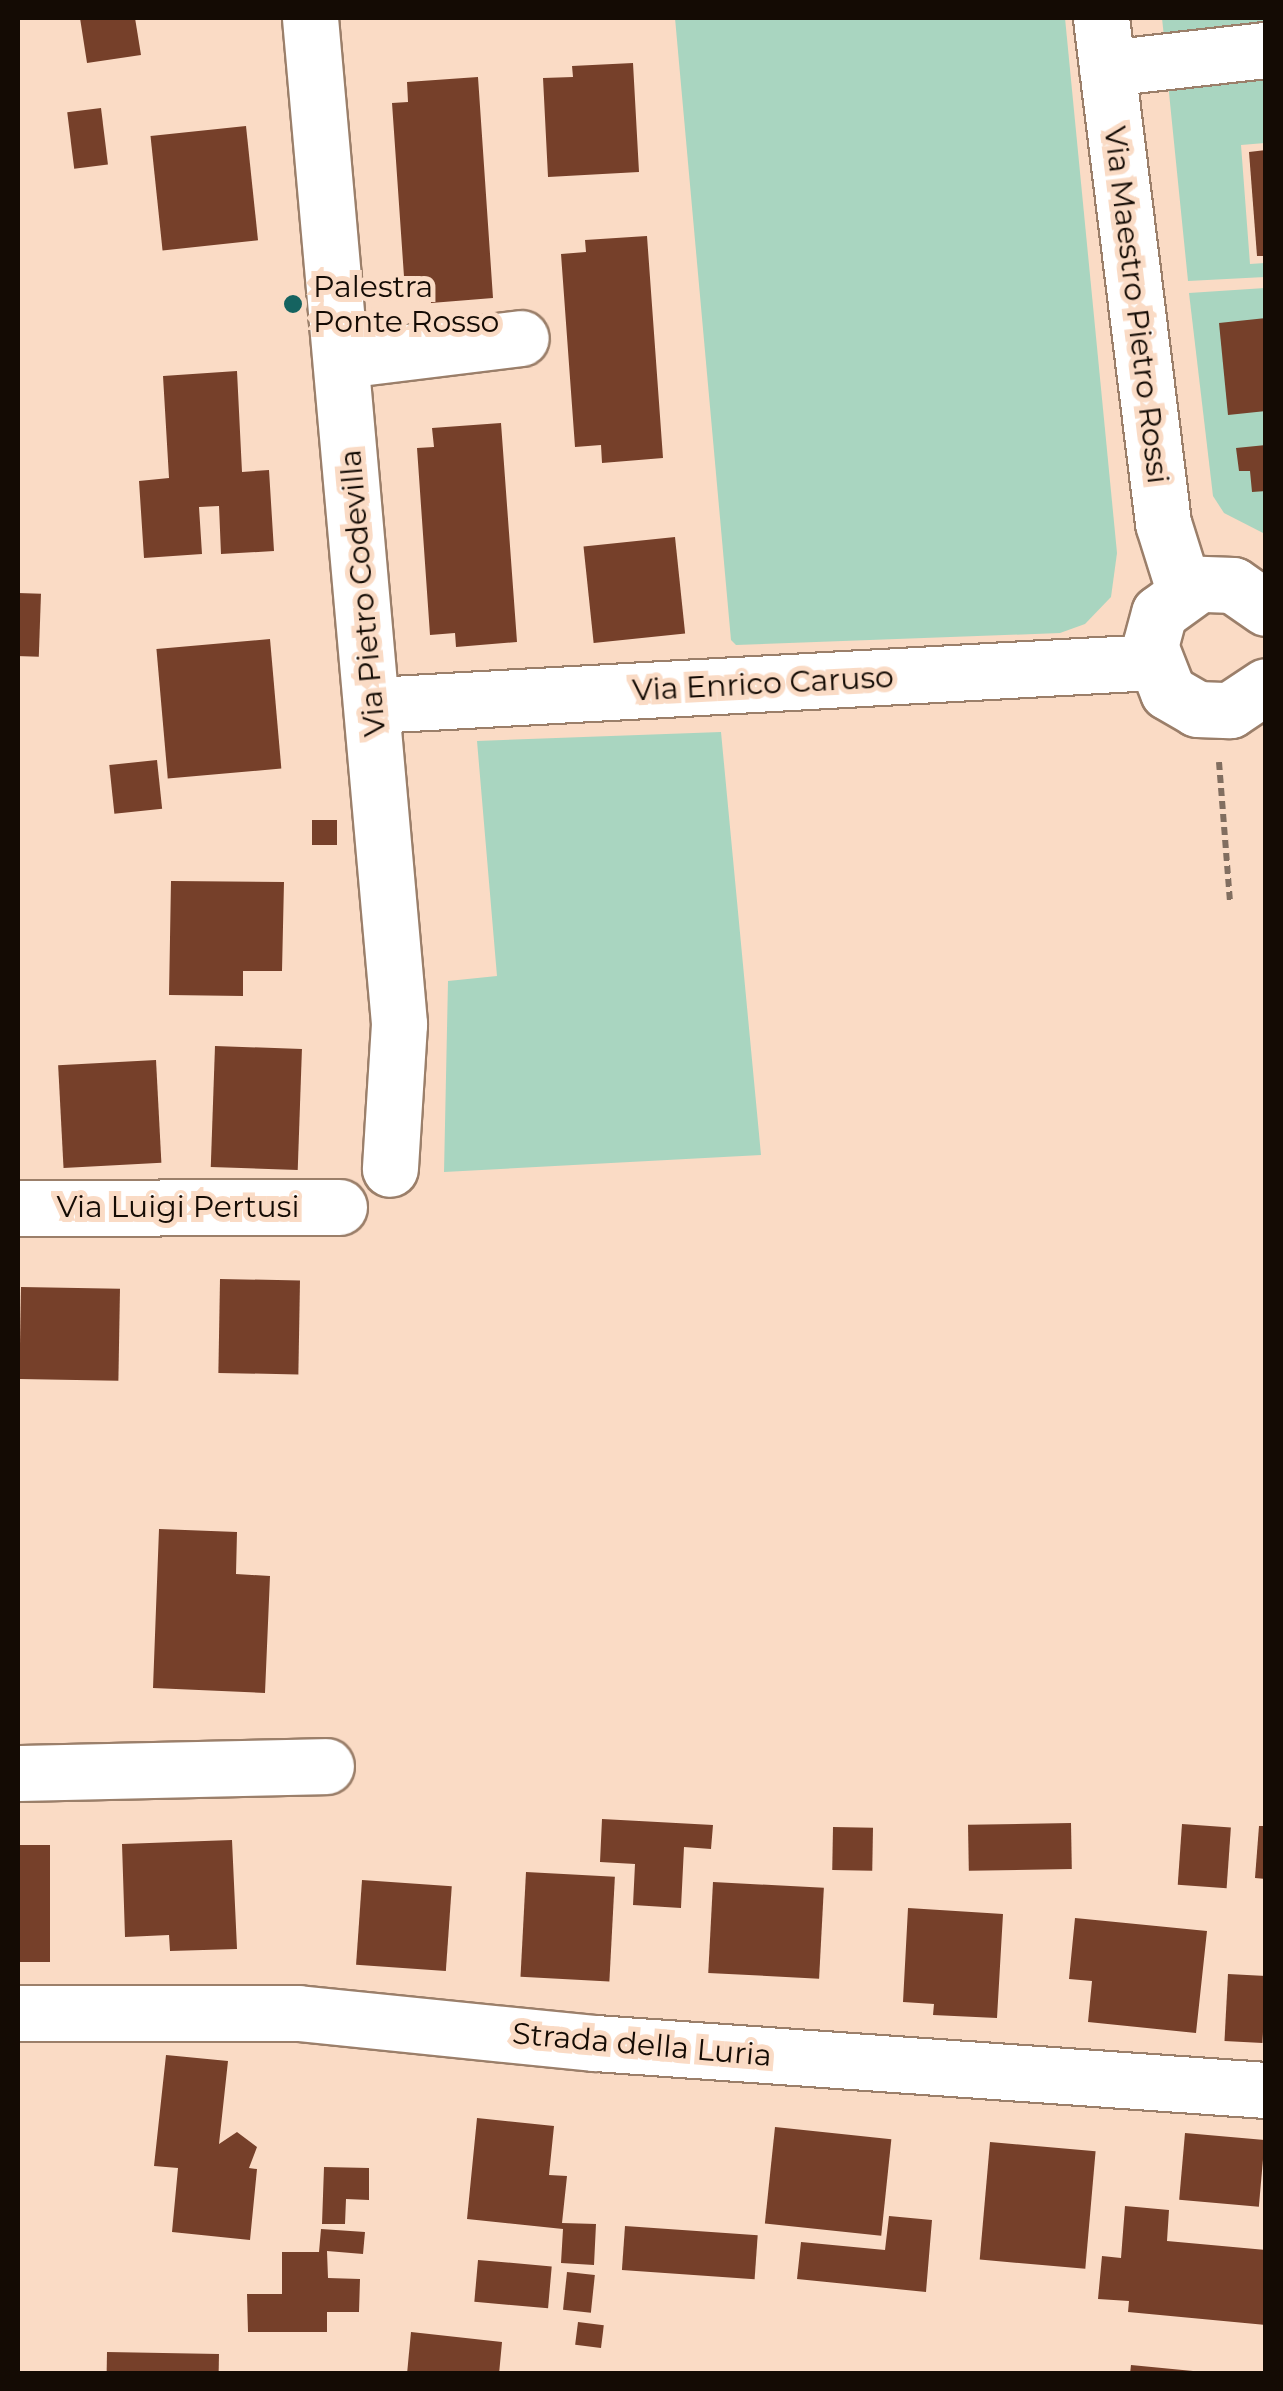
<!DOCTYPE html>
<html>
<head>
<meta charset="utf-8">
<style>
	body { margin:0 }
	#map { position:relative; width:1283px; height:2391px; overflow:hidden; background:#fadbc5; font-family:Montserrat,sans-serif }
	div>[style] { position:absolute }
	.green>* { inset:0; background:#a9d5c0 }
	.building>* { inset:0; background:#76402a; transform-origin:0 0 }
	.path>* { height:6px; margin-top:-3px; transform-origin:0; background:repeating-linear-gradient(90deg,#816e60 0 8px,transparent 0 13px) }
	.roads { filter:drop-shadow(2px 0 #9b7f6a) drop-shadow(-2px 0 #9b7f6a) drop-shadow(0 2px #9b7f6a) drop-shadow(0 -2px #9b7f6a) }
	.minor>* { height:55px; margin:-27.5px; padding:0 27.5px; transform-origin:27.5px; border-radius:27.5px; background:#fff }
	.dots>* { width:28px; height:28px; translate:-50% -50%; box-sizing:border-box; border:5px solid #fadbc5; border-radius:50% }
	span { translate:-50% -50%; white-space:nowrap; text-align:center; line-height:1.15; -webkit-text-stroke:10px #fadbc5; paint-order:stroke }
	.poi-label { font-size:30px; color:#140b04 }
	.left { translate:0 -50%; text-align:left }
	.street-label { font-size:30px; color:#140b04 }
	.frame { position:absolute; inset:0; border:20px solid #140b04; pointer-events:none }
</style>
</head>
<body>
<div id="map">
	<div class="green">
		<div style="clip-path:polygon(675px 18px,1065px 18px,1117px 553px,1111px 597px,1085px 624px,1060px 633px,736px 645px,731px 640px)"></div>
		<div style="clip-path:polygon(1162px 18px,1265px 18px,1265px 28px,1164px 37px)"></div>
		<div style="clip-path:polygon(1265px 74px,1265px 143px,1241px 145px,1250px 264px,1265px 263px,1265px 277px,1188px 281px,1168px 83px)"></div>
		<div style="clip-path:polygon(1265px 288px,1265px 534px,1224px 513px,1213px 496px,1189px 293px)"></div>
		<div style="clip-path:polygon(721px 732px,761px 1155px,444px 1172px,448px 981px,497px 976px,477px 741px)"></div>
	</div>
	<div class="building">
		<div style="clip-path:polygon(80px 18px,135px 18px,141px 55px,87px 63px)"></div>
		<div style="clip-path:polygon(633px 63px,639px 172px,548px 177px,543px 78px,573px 77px,572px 66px)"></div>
		<div style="clip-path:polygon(478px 77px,493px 298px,431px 303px,430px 289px,405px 291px,392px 103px,408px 102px,407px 82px)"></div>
		<div style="left:101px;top:108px;width:57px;height:34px;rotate:83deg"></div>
		<div style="left:246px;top:126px;width:115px;height:96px;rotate:84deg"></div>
		<div style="clip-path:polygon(1266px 150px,1266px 256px,1257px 256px,1249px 152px)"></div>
		<div style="clip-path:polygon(647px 236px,663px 458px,602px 463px,601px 445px,575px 447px,561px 254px,586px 252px,585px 240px)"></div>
		<div style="clip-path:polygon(1266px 318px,1266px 411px,1228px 415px,1219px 323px)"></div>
		<div style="clip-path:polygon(237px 371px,242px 472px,269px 470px,274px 551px,221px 554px,219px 506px,199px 507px,202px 554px,144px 558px,139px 481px,169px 478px,163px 376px)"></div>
		<div style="clip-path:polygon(501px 423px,517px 642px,456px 647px,455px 633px,430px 635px,417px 448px,434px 447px,432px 428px)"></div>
		<div style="clip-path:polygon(1266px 445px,1266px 491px,1252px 492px,1250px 471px,1239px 471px,1236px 448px)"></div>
		<div style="left:675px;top:537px;width:97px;height:92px;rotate:84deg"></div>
		<div style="left:18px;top:593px;width:23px;height:63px;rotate:2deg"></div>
		<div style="left:270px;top:639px;width:130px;height:114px;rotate:85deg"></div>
		<div style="left:157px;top:760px;width:49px;height:48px;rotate:84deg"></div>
		<div style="left:312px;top:820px;width:25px;height:25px"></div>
		<div style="clip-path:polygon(171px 881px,284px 882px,282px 971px,243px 971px,243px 996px,169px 995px)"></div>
		<div style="left:215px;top:1046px;width:87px;height:121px;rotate:2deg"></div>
		<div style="left:156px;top:1060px;width:103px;height:98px;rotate:87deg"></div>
		<div style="left:220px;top:1279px;width:80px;height:94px;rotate:1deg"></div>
		<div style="left:21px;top:1287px;width:99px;height:92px;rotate:1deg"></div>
		<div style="clip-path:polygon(159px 1529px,237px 1532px,236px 1574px,270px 1576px,265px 1693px,153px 1688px)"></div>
		<div style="clip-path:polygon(602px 1819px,713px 1825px,711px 1849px,684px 1847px,681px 1908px,633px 1905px,635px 1864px,600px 1862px)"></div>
		<div style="left:1071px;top:1823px;width:46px;height:103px;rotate:89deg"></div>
		<div style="left:1182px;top:1824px;width:49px;height:61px;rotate:4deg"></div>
		<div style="clip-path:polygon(1259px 1826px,1266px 1826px,1266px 1879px,1255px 1878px)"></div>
		<div style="left:833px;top:1827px;width:40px;height:43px;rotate:1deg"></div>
		<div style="clip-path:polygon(232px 1840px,237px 1949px,170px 1951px,169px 1935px,125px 1937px,122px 1844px)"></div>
		<div style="left:18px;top:1845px;width:32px;height:117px"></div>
		<div style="left:526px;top:1872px;width:89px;height:105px;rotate:3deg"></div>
		<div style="left:362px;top:1880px;width:90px;height:85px;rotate:4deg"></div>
		<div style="left:713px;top:1882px;width:111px;height:91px;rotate:3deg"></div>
		<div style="clip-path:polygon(908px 1908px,1003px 1914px,997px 2018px,933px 2015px,934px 2004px,903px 2002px)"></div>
		<div style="clip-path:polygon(1075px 1918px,1207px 1931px,1196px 2033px,1088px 2022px,1092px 1981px,1069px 1979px)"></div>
		<div style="left:1228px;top:1974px;width:38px;height:67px;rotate:3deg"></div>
		<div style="clip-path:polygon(166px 2055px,228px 2061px,219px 2144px,237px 2132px,257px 2147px,249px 2168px,257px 2169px,250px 2240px,172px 2232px,178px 2168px,154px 2166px)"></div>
		<div style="clip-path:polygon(477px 2118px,554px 2126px,549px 2175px,567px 2176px,562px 2223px,596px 2224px,594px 2265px,561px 2263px,563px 2229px,467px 2219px)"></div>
		<div style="left:775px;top:2127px;width:117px;height:97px;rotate:6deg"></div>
		<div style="left:1185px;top:2133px;width:80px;height:67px;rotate:5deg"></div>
		<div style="left:990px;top:2142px;width:106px;height:118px;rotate:5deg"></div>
		<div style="clip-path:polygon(324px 2167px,369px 2168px,369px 2200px,346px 2199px,345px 2224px,322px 2224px)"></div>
		<div style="clip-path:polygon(1125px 2206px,1169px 2210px,1167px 2241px,1266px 2250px,1266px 2325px,1128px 2312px,1129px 2301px,1098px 2299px,1102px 2256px,1121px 2258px)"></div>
		<div style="clip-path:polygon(889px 2216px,932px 2220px,926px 2292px,797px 2279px,801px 2242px,885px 2250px)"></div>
		<div style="left:625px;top:2226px;width:133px;height:44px;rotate:4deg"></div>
		<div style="clip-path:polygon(321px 2229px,365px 2232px,363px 2254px,327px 2251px,328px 2278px,360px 2279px,359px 2312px,327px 2312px,327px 2332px,248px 2332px,247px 2294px,282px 2294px,282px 2252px,319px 2252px)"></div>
		<div style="left:478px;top:2260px;width:74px;height:42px;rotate:5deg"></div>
		<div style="left:567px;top:2272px;width:28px;height:38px;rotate:6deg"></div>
		<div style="left:578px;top:2322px;width:26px;height:23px;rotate:7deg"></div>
		<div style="clip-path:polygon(411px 2332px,502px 2342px,499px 2374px,407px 2374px)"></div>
		<div style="left:107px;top:2352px;width:112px;height:22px;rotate:1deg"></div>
		<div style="clip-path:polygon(1131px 2365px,1193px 2371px,1193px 2374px,1130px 2374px)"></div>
	</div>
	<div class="path">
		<div style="left:1219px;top:762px;width:139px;rotate:85.5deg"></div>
	</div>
	<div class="roads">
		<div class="minor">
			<div style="left:310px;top:18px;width:1010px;rotate:84.94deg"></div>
			<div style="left:399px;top:1024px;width:145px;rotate:93.6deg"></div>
			<div style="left:1101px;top:18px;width:509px;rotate:83deg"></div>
			<div style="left:1163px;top:523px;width:70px;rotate:72.6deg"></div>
			<div style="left:1107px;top:68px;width:160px;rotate:-6.5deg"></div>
			<div style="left:342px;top:360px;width:180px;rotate:-7deg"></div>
			<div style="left:1266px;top:608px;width:40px;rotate:-145.1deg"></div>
			<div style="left:1233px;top:585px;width:34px;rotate:-178deg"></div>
			<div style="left:1199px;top:584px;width:49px;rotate:144.1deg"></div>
			<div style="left:1159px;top:613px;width:34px;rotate:105deg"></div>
			<div style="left:1150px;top:646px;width:49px;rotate:68.6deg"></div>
			<div style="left:1168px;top:692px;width:34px;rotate:30deg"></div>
			<div style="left:1197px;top:709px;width:33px;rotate:2deg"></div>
			<div style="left:1230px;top:710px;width:43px;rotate:-33.7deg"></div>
			<div style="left:374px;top:705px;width:779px;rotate:-3.16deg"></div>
			<div style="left:18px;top:1208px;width:321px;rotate:-0.2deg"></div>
			<div style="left:18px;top:1773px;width:308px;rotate:-1.3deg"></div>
			<div style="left:18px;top:2013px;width:280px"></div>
			<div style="left:298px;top:2013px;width:299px;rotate:5.8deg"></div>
			<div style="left:595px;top:2043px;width:673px;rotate:4.01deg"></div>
		</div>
	</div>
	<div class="dots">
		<div style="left:293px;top:304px;background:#156360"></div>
	</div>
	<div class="poi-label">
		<span class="left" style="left:313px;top:304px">Palestra<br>Ponte Rosso</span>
	</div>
	<div class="street-label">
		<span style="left:1136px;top:305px;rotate:83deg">Via Maestro Pietro Rossi</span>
		<span style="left:363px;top:593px;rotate:-95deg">Via Pietro Codevilla</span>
		<span style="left:763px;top:684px;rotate:-3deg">Via Enrico Caruso</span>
		<span style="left:178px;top:1207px">Via Luigi Pertusi</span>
		<span style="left:642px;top:2045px;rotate:5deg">Strada della Luria</span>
	</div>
	<div class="frame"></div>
</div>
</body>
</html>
